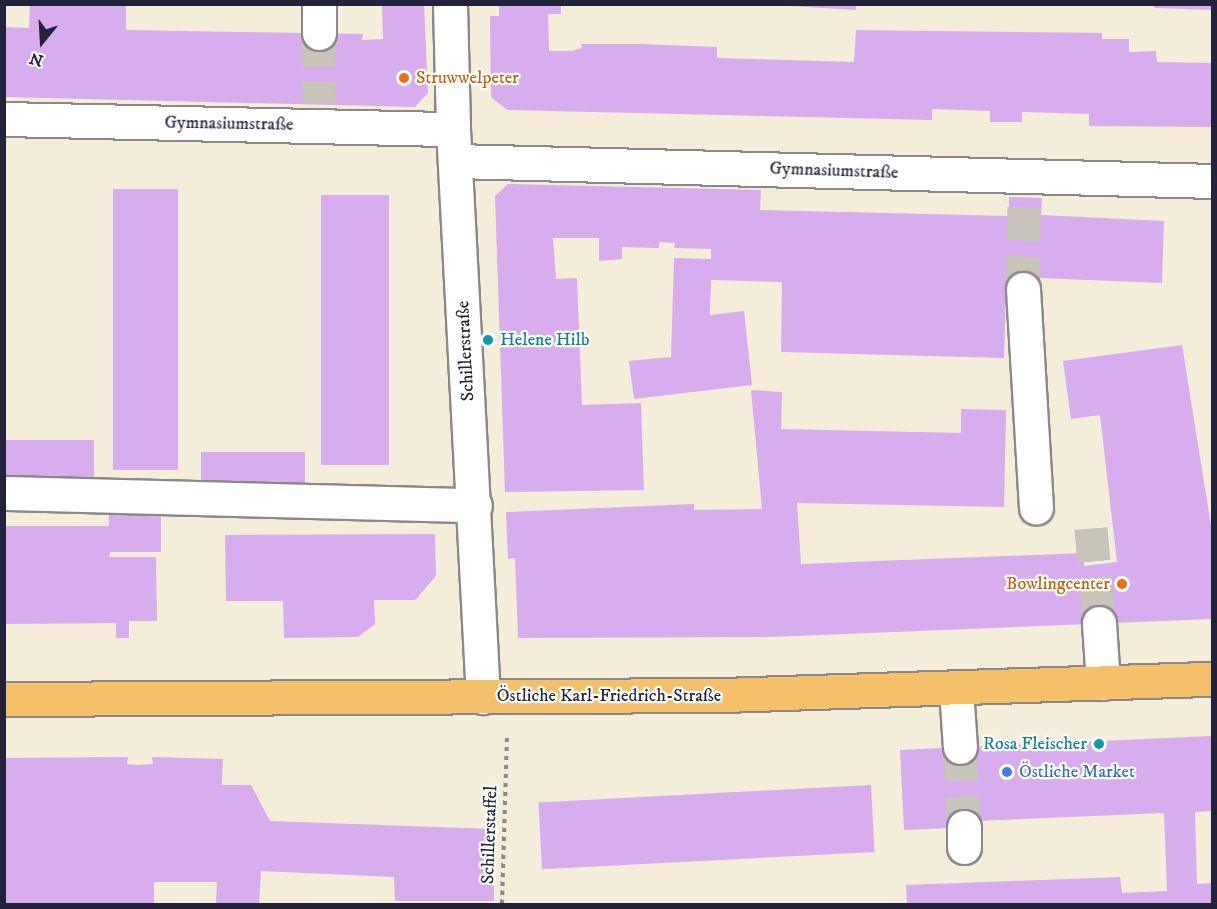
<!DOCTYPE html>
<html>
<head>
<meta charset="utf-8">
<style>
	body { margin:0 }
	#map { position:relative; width:1217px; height:909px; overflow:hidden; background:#f3edd9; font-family:"IM FELL DW Pica",serif }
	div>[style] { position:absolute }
	.building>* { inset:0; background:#d7aded; transform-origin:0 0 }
	.minor-tunnel>* { height:33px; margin-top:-16.5px; transform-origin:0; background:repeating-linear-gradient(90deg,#c9c4b9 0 33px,transparent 0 49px) }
	.path>* { height:4px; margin-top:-2px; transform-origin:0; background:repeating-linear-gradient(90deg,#8a888a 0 4.5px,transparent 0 9px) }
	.roads { filter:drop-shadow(2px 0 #8a888a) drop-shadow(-2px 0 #8a888a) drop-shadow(0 2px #8a888a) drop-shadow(0 -2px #8a888a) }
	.minor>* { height:33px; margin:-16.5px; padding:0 16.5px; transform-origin:16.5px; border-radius:16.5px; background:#fff }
	.major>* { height:33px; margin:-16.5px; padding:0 16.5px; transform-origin:16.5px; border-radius:16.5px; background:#f4c16a }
	.dots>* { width:16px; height:16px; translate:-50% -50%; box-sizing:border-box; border:3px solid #fff; border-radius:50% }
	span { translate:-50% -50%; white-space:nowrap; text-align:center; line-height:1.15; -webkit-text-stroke:4.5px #fff; paint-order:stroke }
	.food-label { font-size:18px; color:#c56008 }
	.left { translate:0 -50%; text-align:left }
	.right { translate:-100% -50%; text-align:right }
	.street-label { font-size:18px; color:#22223b }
	.culture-label { font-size:18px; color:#0d838f }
	.shop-label { font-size:18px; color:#366cbe }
	.frame { position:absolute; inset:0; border:6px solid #22223b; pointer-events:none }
	.north { position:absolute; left:12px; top:12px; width:60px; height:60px; -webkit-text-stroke:4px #fff; paint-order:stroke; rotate:198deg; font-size:16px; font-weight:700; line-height:24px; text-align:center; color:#22223b }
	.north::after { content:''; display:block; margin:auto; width:21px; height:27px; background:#22223b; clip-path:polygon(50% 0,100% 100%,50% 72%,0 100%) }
</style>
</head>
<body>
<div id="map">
	<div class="building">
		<div style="clip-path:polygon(30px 4px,126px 4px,126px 30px,363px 34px,362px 40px,383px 39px,382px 4px,424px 4px,428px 93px,415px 107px,4px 97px,4px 27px,29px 28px)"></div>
		<div style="clip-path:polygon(499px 4px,561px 4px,561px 14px,548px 14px,549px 51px,571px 51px,582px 48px,581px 44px,639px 44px,717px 47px,717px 58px,854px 62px,856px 30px,1102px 33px,1102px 39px,1129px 39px,1129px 52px,1156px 51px,1157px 62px,1212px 63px,1212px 127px,1089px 126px,1089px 114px,1022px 112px,1022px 122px,990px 122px,990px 111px,932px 109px,932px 120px,507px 110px,491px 97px,490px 16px,499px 16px)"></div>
		<div style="clip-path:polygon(759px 4px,856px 4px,856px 10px)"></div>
		<div style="clip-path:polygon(1154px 4px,1212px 4px,1212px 10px,1154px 8px)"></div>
		<div style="clip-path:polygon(508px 184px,761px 190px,760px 210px,1009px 216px,1009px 197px,1042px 198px,1041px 215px,1164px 221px,1162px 283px,1040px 278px,1039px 289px,1006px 289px,1004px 358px,781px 352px,782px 282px,711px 280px,710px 315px,744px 311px,752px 385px,634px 399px,629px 361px,671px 357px,674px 258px,711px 259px,711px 249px,674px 248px,675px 243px,659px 242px,659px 248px,622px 247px,622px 259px,599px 261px,599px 238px,553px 238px,556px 279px,577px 278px,582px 405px,641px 403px,644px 490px,505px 492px,495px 196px)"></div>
		<div style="left:113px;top:189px;width:65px;height:281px"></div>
		<div style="left:321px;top:195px;width:68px;height:270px"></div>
		<div style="clip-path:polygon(1182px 345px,1212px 532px,1212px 619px,770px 637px,518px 638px,515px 558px,508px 559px,506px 512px,694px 504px,694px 510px,762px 509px,751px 390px,782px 392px,781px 429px,961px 433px,961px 409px,1006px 410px,1004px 507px,797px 503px,801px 564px,1084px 553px,1084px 566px,1117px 562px,1100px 415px,1071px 419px,1063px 361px)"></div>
		<div style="left:4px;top:440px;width:90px;height:39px"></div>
		<div style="left:201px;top:452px;width:104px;height:38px"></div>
		<div style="clip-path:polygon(109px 514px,161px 514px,161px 552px,110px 552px,109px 557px,156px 557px,157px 621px,129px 621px,129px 638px,116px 638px,116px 623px,4px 624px,4px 526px,109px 526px)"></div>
		<div style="clip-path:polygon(435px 534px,436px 576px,415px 600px,374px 600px,375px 624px,358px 637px,284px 638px,283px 601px,226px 601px,225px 535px)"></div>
		<div style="clip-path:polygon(1212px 736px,1212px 811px,1195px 812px,1197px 884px,1212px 883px,1212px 904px,907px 904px,906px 885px,1120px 877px,1122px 893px,1167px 891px,1164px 813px,975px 821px,976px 827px,904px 830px,900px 750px)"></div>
		<div style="clip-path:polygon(128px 757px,127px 764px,139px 765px,153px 764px,152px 757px,223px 759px,222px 785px,251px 785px,270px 821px,493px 829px,494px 901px,395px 901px,394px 877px,261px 871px,259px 904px,216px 903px,217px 882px,154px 882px,154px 904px,4px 904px,4px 758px)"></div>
		<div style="left:871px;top:785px;width:67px;height:333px;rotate:87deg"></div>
	</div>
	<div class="minor-tunnel">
		<div style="left:319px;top:33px;width:70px;rotate:90deg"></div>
		<div style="left:1023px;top:289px;width:92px;rotate:-89.4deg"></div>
		<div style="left:1091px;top:528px;width:95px;rotate:85.2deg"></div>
		<div style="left:960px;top:747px;width:80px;rotate:87.1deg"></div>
	</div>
	<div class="path">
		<div style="left:502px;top:904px;width:170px;rotate:-88.3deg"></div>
	</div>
	<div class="roads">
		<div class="minor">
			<div style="left:450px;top:4px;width:125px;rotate:88.6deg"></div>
			<div style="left:453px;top:129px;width:569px;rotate:86.98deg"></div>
			<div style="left:319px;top:33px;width:29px;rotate:-90deg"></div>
			<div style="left:4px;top:119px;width:449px;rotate:1.3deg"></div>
			<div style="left:455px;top:161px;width:757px;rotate:1.51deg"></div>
			<div style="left:1023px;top:289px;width:219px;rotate:86.6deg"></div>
			<div style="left:4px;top:493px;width:471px;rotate:1.5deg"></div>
			<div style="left:1099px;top:623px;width:60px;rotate:86.2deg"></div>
			<div style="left:956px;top:689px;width:58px;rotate:86.1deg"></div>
			<div style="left:964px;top:847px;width:20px;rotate:-90deg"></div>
		</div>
		<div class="major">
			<div style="left:4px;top:699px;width:719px;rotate:-0.32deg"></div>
			<div style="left:723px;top:695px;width:489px;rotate:-1.9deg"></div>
		</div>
	</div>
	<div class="dots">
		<div style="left:404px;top:78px;background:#e8710a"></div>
		<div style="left:488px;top:340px;background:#0f9aa8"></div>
		<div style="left:1122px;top:584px;background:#e8710a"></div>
		<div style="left:1099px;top:744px;background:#0f9aa8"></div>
		<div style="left:1007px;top:772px;background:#3f7fe0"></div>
	</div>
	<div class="food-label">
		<span class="left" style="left:416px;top:78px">Struwwelpeter</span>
		<span class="right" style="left:1110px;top:584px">Bowlingcenter</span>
	</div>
	<div class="street-label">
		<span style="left:229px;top:124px;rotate:1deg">Gymnasiumstraße</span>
		<span style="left:834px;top:171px;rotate:2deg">Gymnasiumstraße</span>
		<span style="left:466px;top:351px;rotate:-93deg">Schillerstraße</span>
		<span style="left:609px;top:696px">Östliche Karl-Friedrich-Straße</span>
		<span style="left:490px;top:835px;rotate:-88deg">Schillerstaffel</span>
	</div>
	<div class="culture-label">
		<span class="left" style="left:500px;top:340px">Helene Hilb</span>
		<span class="right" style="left:1087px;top:744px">Rosa Fleischer</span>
	</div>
	<div class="shop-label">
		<span class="left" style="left:1019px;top:772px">Östliche Market</span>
	</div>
	<div class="frame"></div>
	<div class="north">N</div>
</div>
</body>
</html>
